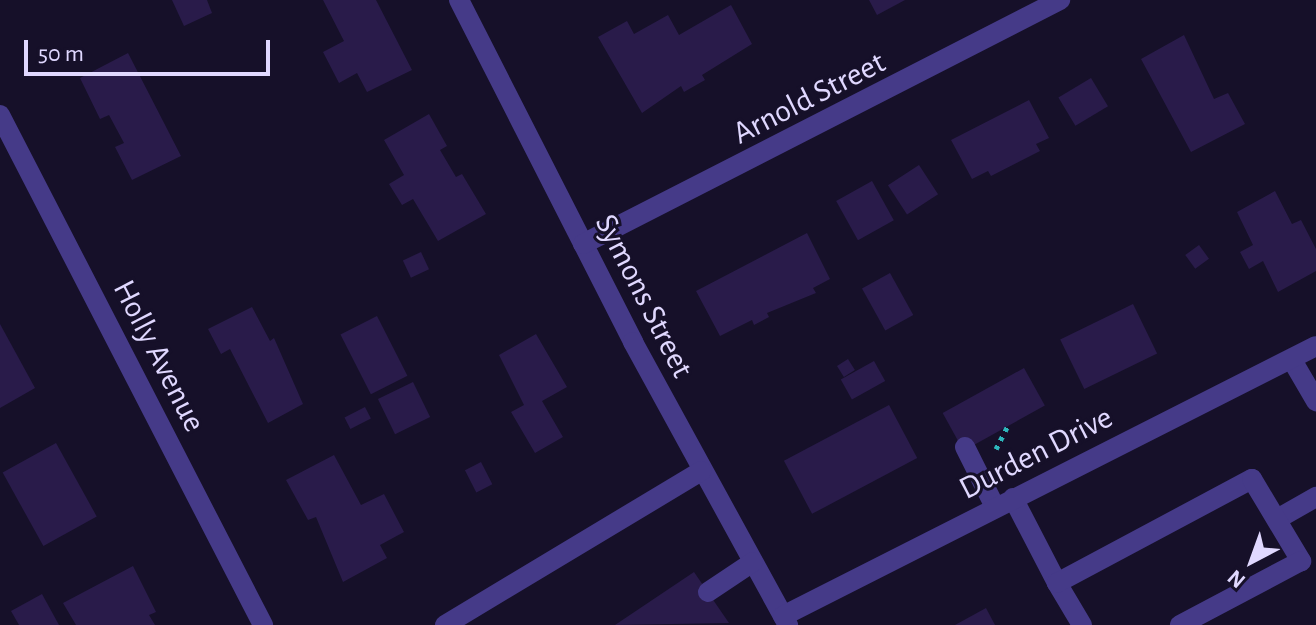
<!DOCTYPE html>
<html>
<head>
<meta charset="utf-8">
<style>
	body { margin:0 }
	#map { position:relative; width:1316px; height:625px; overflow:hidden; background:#161029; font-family:"Alegreya Sans",sans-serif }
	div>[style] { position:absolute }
	.building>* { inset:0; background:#291b4a; transform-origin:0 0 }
	.path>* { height:5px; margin-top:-2.5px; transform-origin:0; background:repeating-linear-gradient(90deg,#2eb7bc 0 4px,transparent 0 10px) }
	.minor>* { height:20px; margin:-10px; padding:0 10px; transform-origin:10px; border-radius:10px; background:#453a88 }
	span { translate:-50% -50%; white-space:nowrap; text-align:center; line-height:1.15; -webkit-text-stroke:6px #161029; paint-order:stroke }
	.street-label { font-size:32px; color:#e0d8ff }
	.north { position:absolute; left:1212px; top:521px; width:80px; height:80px; -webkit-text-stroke:6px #161029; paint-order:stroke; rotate:221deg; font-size:22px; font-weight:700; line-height:32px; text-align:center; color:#e0d8ff }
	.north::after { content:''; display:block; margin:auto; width:28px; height:36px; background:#e0d8ff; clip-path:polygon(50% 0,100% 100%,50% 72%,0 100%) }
	.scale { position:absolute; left:24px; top:40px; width:246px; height:36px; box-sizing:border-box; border:4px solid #e0d8ff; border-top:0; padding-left:10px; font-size:24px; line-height:28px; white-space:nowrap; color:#e0d8ff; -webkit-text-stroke:6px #161029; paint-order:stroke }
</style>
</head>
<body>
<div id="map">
	<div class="building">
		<div style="clip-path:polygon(172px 0,207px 0,212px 13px,184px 26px)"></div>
		<div style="clip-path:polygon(323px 0,376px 0,412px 70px,367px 92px,357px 73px,339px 83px,323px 52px,344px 41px)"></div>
		<div style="clip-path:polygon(869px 0,905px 0,877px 15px)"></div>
		<div style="clip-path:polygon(731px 5px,752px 44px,702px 75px,705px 80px,684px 92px,681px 86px,642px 113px,598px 37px,627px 21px,634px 34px,668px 15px,679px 35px)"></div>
		<div style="clip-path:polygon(1184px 35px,1214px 99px,1228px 93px,1245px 124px,1191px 152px,1141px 59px)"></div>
		<div style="clip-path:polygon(128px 53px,181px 156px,132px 180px,115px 147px,124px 143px,109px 115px,100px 119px,80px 78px)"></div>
		<div style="left:1091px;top:78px;width:33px;height:38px;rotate:59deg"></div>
		<div style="clip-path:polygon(1029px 100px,1049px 138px,1036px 144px,1040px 151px,991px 176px,988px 171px,972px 179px,951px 140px)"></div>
		<div style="clip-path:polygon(429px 114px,447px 146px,440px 150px,456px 177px,462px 174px,486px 214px,438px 241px,413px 199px,402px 205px,389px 184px,404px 175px,384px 140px)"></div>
		<div style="left:919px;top:165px;width:35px;height:37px;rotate:57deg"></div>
		<div style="left:872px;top:181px;width:45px;height:41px;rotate:61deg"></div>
		<div style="clip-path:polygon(1275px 191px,1292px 224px,1301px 220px,1316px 249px,1316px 271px,1278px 292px,1263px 261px,1249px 269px,1240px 252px,1253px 245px,1237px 212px)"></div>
		<div style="clip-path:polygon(807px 233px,830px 279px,813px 288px,816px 293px,767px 313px,769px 317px,754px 325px,752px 320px,720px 336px,696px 291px)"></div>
		<div style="left:1199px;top:245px;width:17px;height:17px;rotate:54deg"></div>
		<div style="left:421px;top:252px;width:19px;height:20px;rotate:65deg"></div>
		<div style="left:890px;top:273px;width:48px;height:32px;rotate:61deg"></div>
		<div style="left:1133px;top:304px;width:55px;height:81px;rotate:64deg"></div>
		<div style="clip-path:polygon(252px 307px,270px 341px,274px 338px,303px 404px,268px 423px,230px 349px,221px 354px,208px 329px)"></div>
		<div style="left:377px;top:316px;width:67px;height:41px;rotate:63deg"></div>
		<div style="clip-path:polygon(0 324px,35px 388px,0 408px)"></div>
		<div style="clip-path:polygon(536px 334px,567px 387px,542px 401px,563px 437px,535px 453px,511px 412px,524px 405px,499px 355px)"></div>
		<div style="left:848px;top:359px;width:13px;height:13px;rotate:58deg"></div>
		<div style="left:874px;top:361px;width:23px;height:38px;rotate:61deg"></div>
		<div style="left:1024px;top:368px;width:43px;height:93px;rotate:61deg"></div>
		<div style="left:413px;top:382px;width:39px;height:39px;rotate:64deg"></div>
		<div style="left:889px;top:405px;width:60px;height:119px;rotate:62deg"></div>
		<div style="left:365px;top:407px;width:13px;height:23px;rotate:63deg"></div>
		<div style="left:56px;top:443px;width:84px;height:61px;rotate:61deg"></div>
		<div style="clip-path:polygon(334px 455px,361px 505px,384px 494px,404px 532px,380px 545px,387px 558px,343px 582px,316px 517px,308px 520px,286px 480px)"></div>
		<div style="left:481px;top:462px;width:25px;height:18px;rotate:63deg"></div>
		<div style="clip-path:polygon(133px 566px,156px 612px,149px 615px,155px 625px,76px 625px,63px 603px)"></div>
		<div style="clip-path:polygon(694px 572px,729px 623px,615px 625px)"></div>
		<div style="clip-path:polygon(42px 594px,59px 625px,19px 625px,11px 611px)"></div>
		<div style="clip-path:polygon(986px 608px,995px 625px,955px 625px)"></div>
	</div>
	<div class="path">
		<div style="left:996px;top:449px;width:27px;rotate:-63deg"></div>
	</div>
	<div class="minor">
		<div style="left:459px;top:0;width:384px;rotate:63deg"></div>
		<div style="left:633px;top:342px;width:323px;rotate:61.3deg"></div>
		<div style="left:0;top:115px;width:574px;rotate:62.72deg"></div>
		<div style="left:583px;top:244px;width:536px;rotate:-27.09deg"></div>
		<div style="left:1292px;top:360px;width:48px;rotate:59.7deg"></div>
		<div style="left:965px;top:447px;width:67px;rotate:63.4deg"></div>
		<div style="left:1013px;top:498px;width:96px;rotate:62.6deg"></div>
		<div style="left:1279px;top:518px;width:43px;rotate:-29.6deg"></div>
		<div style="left:708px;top:592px;width:54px;rotate:-33.7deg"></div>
		<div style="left:783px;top:616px;width:597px;rotate:-26.87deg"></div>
		<div style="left:445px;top:625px;width:299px;rotate:-31deg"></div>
		<div style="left:1082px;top:625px;width:49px;rotate:-120.8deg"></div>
		<div style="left:1057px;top:583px;width:221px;rotate:-28.1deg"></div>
		<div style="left:1252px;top:479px;width:96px;rotate:59.1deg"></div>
		<div style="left:1301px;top:561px;width:137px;rotate:152.1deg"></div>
	</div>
	<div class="street-label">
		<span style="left:809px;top:98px;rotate:-27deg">Arnold Street</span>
		<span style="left:644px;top:296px;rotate:63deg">Symons Street</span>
		<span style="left:159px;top:356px;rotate:63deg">Holly Avenue</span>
		<span style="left:1036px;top:453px;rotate:-27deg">Durden Drive</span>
	</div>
	<div class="north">N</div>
	<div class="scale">50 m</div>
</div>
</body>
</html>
